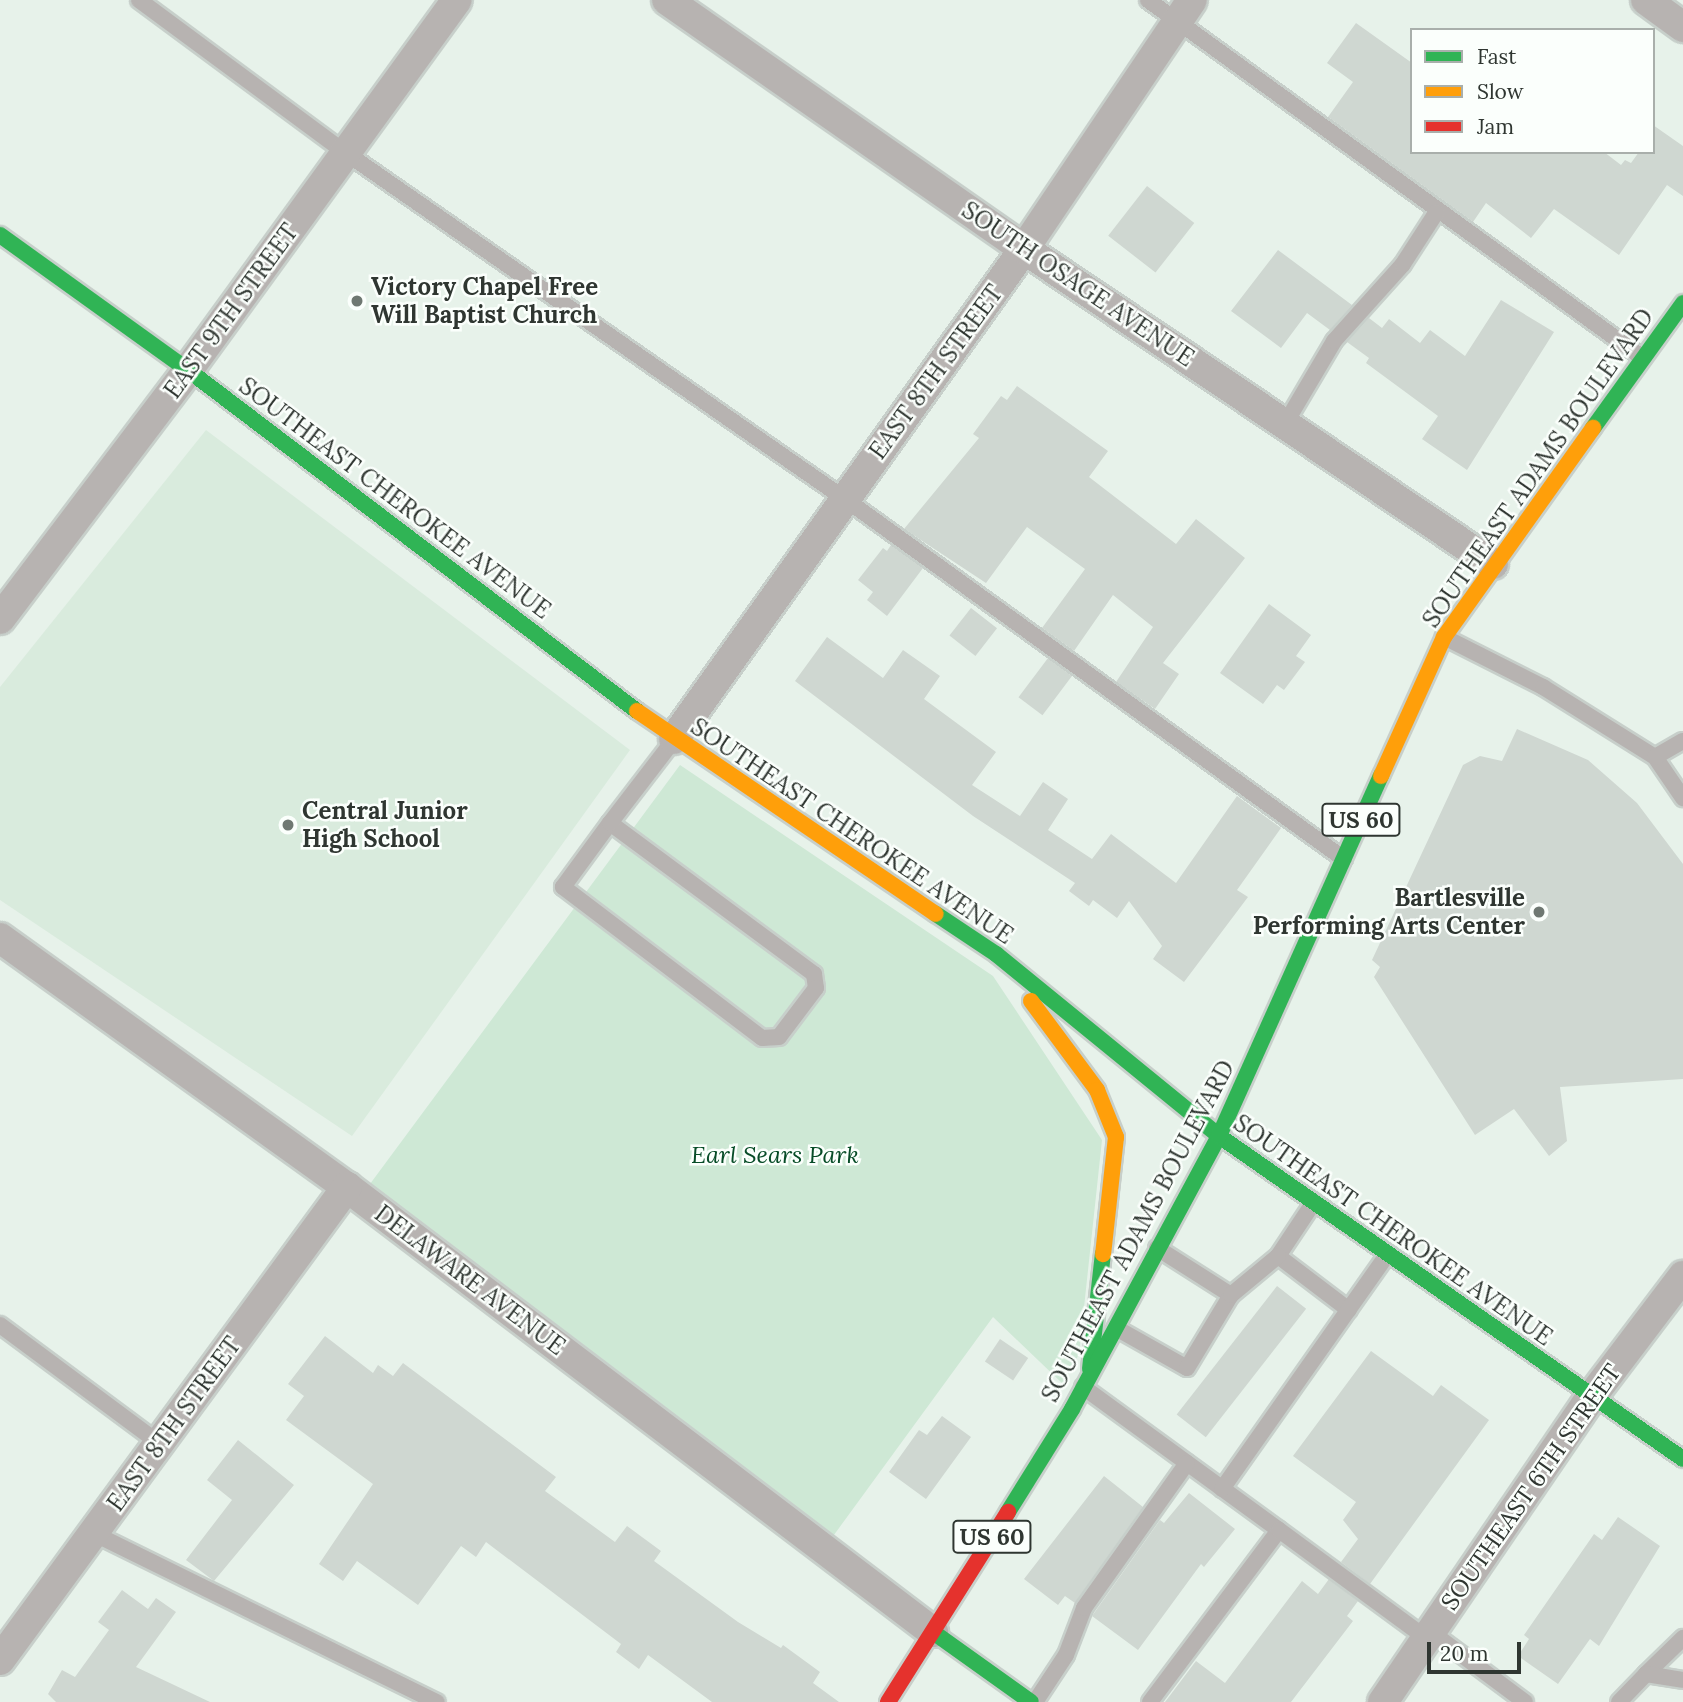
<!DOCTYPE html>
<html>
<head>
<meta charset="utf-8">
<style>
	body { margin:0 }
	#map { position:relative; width:1683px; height:1702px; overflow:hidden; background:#e7f2ea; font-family:Lora,serif }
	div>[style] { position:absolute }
	.built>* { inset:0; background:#d9ebdd }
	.green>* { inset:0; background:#cee8d5 }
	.building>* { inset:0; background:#cfd7d1; transform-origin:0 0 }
	.roads { filter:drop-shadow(2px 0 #c7cfca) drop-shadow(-2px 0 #c7cfca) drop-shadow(0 2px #c7cfca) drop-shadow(0 -2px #c7cfca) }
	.lane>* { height:16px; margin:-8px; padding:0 8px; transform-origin:8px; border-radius:8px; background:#b7b3b1 }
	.street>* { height:30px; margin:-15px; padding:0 15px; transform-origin:15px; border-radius:15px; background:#b7b3b1 }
	.fast>* { height:16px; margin:-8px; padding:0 8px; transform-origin:8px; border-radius:8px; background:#30b455 }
	.slow>* { height:16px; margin:-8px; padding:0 8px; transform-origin:8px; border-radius:8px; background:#ff9f0a }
	.jam>* { height:16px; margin:-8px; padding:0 8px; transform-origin:8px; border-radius:8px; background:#e5322d }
	.dots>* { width:19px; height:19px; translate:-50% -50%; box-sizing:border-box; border:4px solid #fbfffc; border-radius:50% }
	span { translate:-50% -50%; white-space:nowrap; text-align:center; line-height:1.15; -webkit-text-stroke:5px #fbfffc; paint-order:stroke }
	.shield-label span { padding:2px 5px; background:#fbfffc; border:2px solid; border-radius:5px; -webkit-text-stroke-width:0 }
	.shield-label { font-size:23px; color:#2f3631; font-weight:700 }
	.street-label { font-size:24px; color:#2f3631 }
	.poi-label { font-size:24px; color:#2f3631; font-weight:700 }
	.left { translate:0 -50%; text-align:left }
	.right { translate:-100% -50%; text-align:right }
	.park-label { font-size:24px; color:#074c27; font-style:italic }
	.legend { position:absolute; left:1410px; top:28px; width:245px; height:126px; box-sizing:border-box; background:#fbfffc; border:2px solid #a9afab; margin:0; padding:9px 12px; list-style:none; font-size:21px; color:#2f3631 }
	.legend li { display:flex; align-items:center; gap:14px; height:35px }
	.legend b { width:35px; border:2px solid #a9afab }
	.scale { position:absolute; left:1427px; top:1642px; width:94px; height:32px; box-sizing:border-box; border:4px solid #2f3631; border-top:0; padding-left:9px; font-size:21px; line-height:24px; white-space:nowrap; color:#2f3631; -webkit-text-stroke:5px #fbfffc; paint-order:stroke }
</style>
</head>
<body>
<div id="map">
	<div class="built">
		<div style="clip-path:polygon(206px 430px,630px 750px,352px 1136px,0 900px,0 687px)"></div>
	</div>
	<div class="green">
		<div style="clip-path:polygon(680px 765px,993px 976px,1102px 1140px,1079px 1354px,1063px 1384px,993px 1317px,831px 1539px,370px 1184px)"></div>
	</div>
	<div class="building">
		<div style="clip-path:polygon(1356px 23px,1412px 63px,1412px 152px,1604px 152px,1621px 165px,1625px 160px,1631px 163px,1639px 152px,1653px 152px,1653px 125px,1683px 146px,1683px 196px,1667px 185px,1619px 255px,1554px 209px,1531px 238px,1486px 203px,1473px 222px,1328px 117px,1353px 82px,1327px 63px)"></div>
		<div style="left:1147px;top:186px;width:60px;height:63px;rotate:38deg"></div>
		<div style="clip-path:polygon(1278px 250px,1352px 305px,1330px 330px,1307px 313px,1281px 348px,1231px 311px)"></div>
		<div style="clip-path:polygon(1501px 300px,1554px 332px,1467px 470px,1422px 439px,1438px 416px,1366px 363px,1369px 358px,1347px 342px,1369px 318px,1382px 328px,1389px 319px,1420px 343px,1430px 330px,1465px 356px)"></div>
		<div style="clip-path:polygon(1017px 386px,1108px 451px,1089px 477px,1176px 544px,1196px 519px,1245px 558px,1163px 663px,1179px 674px,1155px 709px,1116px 682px,1153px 627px,1113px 595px,1074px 651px,1042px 628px,1085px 569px,1027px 527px,986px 583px,904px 529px,979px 438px,973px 434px,1001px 396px,1007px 400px)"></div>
		<div style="clip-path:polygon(891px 545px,923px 568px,887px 616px,867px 600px,873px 592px,858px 580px,883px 548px,887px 551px)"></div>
		<div style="clip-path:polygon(1269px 604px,1311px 635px,1296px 656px,1305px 662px,1284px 690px,1277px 685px,1263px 704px,1220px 673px)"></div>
		<div style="left:971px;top:608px;width:33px;height:35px;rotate:38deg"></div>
		<div style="clip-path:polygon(827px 637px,883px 678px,903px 650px,940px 676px,924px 699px,996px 752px,972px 785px,1020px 816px,1043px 782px,1068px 799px,1048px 830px,1092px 859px,1111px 834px,1176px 883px,1237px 796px,1281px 828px,1237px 890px,1248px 897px,1184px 982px,1153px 959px,1162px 946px,1129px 901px,1117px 918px,1093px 900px,1089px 906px,1069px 891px,1075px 883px,973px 816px,795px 681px)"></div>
		<div style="left:1048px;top:658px;width:30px;height:49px;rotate:37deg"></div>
		<div style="clip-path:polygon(1517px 729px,1588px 760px,1637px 803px,1683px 864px,1683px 1079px,1560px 1087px,1567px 1141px,1549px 1156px,1514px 1109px,1475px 1135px,1374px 977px,1380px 967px,1372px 960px,1463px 765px,1480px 756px,1502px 761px)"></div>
		<div style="left:1277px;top:1286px;width:37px;height:163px;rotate:38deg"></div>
		<div style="clip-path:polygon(325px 1336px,373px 1373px,378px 1365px,393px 1376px,403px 1363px,556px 1477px,545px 1491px,615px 1542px,627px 1526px,661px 1551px,654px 1561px,738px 1622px,781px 1648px,783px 1645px,820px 1672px,813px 1683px,839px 1702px,712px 1702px,648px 1655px,639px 1669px,616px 1652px,621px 1644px,486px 1542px,476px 1557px,461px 1546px,418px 1605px,357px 1561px,343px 1581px,319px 1564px,373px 1484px,286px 1420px,304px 1396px,288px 1384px)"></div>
		<div style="left:1000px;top:1339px;width:34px;height:27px;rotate:34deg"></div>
		<div style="clip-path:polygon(1371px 1351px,1433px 1396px,1441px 1385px,1489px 1420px,1370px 1584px,1341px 1562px,1358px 1539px,1343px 1520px,1356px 1502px,1293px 1456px)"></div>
		<div style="clip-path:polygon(942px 1416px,971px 1437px,926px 1499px,889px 1472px,919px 1430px,927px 1435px)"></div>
		<div style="clip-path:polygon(238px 1440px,294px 1485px,214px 1581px,186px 1560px,232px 1500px,207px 1480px)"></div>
		<div style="clip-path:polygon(1104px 1476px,1143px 1507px,1075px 1603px,1065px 1596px,1058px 1605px,1024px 1579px)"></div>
		<div style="clip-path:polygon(1189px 1493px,1235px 1529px,1204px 1567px,1201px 1564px,1138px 1650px,1092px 1616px,1160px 1520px,1164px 1523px)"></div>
		<div style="clip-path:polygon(1618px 1517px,1660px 1546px,1599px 1646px,1590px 1639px,1558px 1684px,1518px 1656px,1529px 1639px,1524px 1635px,1594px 1534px,1602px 1540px)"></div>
		<div style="clip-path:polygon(1329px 1579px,1358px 1601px,1347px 1616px,1353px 1621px,1291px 1702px,1165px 1702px,1196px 1661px,1225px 1683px,1302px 1581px,1318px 1594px)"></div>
		<div style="clip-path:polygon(122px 1590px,148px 1609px,156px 1598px,176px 1612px,136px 1667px,210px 1702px,56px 1702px,48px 1694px,62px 1670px,75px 1677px,109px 1630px,98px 1622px)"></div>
	</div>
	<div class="roads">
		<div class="lane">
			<div style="left:139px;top:0;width:257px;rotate:36.5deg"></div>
			<div style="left:346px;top:153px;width:607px;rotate:34.74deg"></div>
			<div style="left:845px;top:499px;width:615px;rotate:35.81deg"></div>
			<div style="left:1148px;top:0;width:611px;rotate:35.88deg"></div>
			<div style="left:1285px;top:424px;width:96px;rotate:-59.4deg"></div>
			<div style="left:1334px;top:341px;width:103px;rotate:-48.1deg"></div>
			<div style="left:1403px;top:264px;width:61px;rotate:-57.1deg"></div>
			<div style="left:1444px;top:637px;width:111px;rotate:26.8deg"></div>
			<div style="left:1543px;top:687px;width:132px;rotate:32deg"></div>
			<div style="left:1655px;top:757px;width:50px;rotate:55.7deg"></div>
			<div style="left:1655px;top:757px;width:32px;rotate:-30deg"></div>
			<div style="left:610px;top:823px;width:254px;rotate:36.5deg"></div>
			<div style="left:814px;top:974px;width:14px;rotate:82deg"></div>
			<div style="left:816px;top:988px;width:61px;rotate:127.1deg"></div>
			<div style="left:779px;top:1037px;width:17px;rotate:177deg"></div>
			<div style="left:762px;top:1038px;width:250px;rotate:-142.8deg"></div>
			<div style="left:563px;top:887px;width:79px;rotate:-53.7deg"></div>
			<div style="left:610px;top:823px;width:105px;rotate:-52.4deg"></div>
			<div style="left:1314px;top:1202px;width:65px;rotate:123.7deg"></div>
			<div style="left:1278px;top:1256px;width:89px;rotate:37.3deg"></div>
			<div style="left:1157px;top:1248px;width:88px;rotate:32.4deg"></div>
			<div style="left:0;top:1325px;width:198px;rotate:36.6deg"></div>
			<div style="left:1116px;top:1328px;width:81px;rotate:29.4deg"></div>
			<div style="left:1187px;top:1368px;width:85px;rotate:-58.9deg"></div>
			<div style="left:1231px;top:1295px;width:61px;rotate:-39.7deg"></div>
			<div style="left:1083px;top:1387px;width:243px;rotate:36.1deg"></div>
			<div style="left:1222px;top:1489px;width:288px;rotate:-54.8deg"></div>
			<div style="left:93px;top:1533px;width:383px;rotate:26.2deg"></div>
			<div style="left:1431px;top:1632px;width:117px;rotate:36.7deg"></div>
			<div style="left:1646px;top:1674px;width:52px;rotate:-44.2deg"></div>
			<div style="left:1035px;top:1702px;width:56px;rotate:-56.6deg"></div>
			<div style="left:1066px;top:1655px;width:50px;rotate:-69deg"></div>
			<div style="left:1084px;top:1608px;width:178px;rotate:-54.6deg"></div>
			<div style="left:1150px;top:1702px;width:215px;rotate:-53.1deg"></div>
			<div style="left:1279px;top:1530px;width:182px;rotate:36.3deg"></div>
			<div style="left:1619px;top:1702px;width:39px;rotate:-46deg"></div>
			<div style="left:1646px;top:1674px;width:37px;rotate:9deg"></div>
		</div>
		<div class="street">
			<div style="left:667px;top:0;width:435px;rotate:34.9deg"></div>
			<div style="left:1024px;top:249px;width:565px;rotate:33.89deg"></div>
			<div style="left:1646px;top:0;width:46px;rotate:36.1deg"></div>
			<div style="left:0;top:619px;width:312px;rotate:-52.9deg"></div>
			<div style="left:188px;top:370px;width:457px;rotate:-54deg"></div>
			<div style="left:674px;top:739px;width:602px;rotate:-54.46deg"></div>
			<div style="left:1024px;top:249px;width:300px;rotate:-56deg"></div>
			<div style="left:0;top:938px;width:427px;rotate:35.7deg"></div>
			<div style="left:347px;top:1187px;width:736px;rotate:37.21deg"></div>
			<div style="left:0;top:1660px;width:587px;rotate:-53.74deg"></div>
			<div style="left:1383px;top:1702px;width:371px;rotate:-55.7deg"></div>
			<div style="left:1592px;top:1396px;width:151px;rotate:-52.8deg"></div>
		</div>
		<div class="fast">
			<div style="left:0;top:235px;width:231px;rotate:35.7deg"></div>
			<div style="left:188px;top:370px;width:564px;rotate:37.22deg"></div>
			<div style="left:1593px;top:428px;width:154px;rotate:-54.2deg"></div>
			<div style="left:936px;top:914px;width:72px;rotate:33.7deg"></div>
			<div style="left:996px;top:954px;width:288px;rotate:39.2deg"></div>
			<div style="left:1219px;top:1136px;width:565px;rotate:34.84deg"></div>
			<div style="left:1090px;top:1369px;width:116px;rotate:-83.6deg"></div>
			<div style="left:1008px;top:1512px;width:121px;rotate:-58.1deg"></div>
			<div style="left:1072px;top:1409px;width:310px;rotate:-61.7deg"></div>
			<div style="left:1219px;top:1136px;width:395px;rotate:-65.8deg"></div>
			<div style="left:933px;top:1632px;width:120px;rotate:35.5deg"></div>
		</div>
		<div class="slow">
			<div style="left:637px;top:711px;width:361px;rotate:34.2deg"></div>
			<div style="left:1381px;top:776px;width:153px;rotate:-65.6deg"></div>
			<div style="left:1444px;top:637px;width:257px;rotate:-54.5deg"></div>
			<div style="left:1031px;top:1001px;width:111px;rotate:53.4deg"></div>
			<div style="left:1097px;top:1090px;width:51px;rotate:68deg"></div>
			<div style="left:1116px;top:1137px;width:118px;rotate:96.3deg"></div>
		</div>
		<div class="jam">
			<div style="left:888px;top:1702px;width:225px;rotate:-57.7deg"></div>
		</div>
	</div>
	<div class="dots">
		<div style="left:357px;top:301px;background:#6f7872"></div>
		<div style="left:288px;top:825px;background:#6f7872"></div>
		<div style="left:1539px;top:912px;background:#6f7872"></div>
	</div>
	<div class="shield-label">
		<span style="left:1361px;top:820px">US 60</span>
		<span style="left:992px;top:1537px">US 60</span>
	</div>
	<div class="street-label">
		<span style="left:1078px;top:284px;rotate:34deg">SOUTH OSAGE AVENUE</span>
		<span style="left:231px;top:311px;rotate:-54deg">EAST 9TH STREET</span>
		<span style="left:936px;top:372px;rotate:-54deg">EAST 8TH STREET</span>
		<span style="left:1538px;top:468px;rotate:-55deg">SOUTHEAST ADAMS BOULEVARD</span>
		<span style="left:395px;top:498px;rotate:37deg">SOUTHEAST CHEROKEE AVENUE</span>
		<span style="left:852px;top:831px;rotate:34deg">SOUTHEAST CHEROKEE AVENUE</span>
		<span style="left:1393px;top:1230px;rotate:35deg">SOUTHEAST CHEROKEE AVENUE</span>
		<span style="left:1138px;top:1231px;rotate:-62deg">SOUTHEAST ADAMS BOULEVARD</span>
		<span style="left:470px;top:1280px;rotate:37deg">DELAWARE AVENUE</span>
		<span style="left:174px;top:1424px;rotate:-54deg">EAST 8TH STREET</span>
		<span style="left:1531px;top:1487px;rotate:-55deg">SOUTHEAST 6TH STREET</span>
	</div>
	<div class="poi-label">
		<span class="left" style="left:371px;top:301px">Victory Chapel Free<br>Will Baptist Church</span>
		<span class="left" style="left:302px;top:825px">Central Junior<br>High School</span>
		<span class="right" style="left:1525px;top:912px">Bartlesville<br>Performing Arts Center</span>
	</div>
	<div class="park-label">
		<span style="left:775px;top:1155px">Earl Sears Park</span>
	</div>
	<ul class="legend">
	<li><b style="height:9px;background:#30b455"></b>Fast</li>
	<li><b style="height:9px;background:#ff9f0a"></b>Slow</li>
	<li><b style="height:9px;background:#e5322d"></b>Jam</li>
	</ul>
	<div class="scale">20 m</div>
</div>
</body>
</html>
